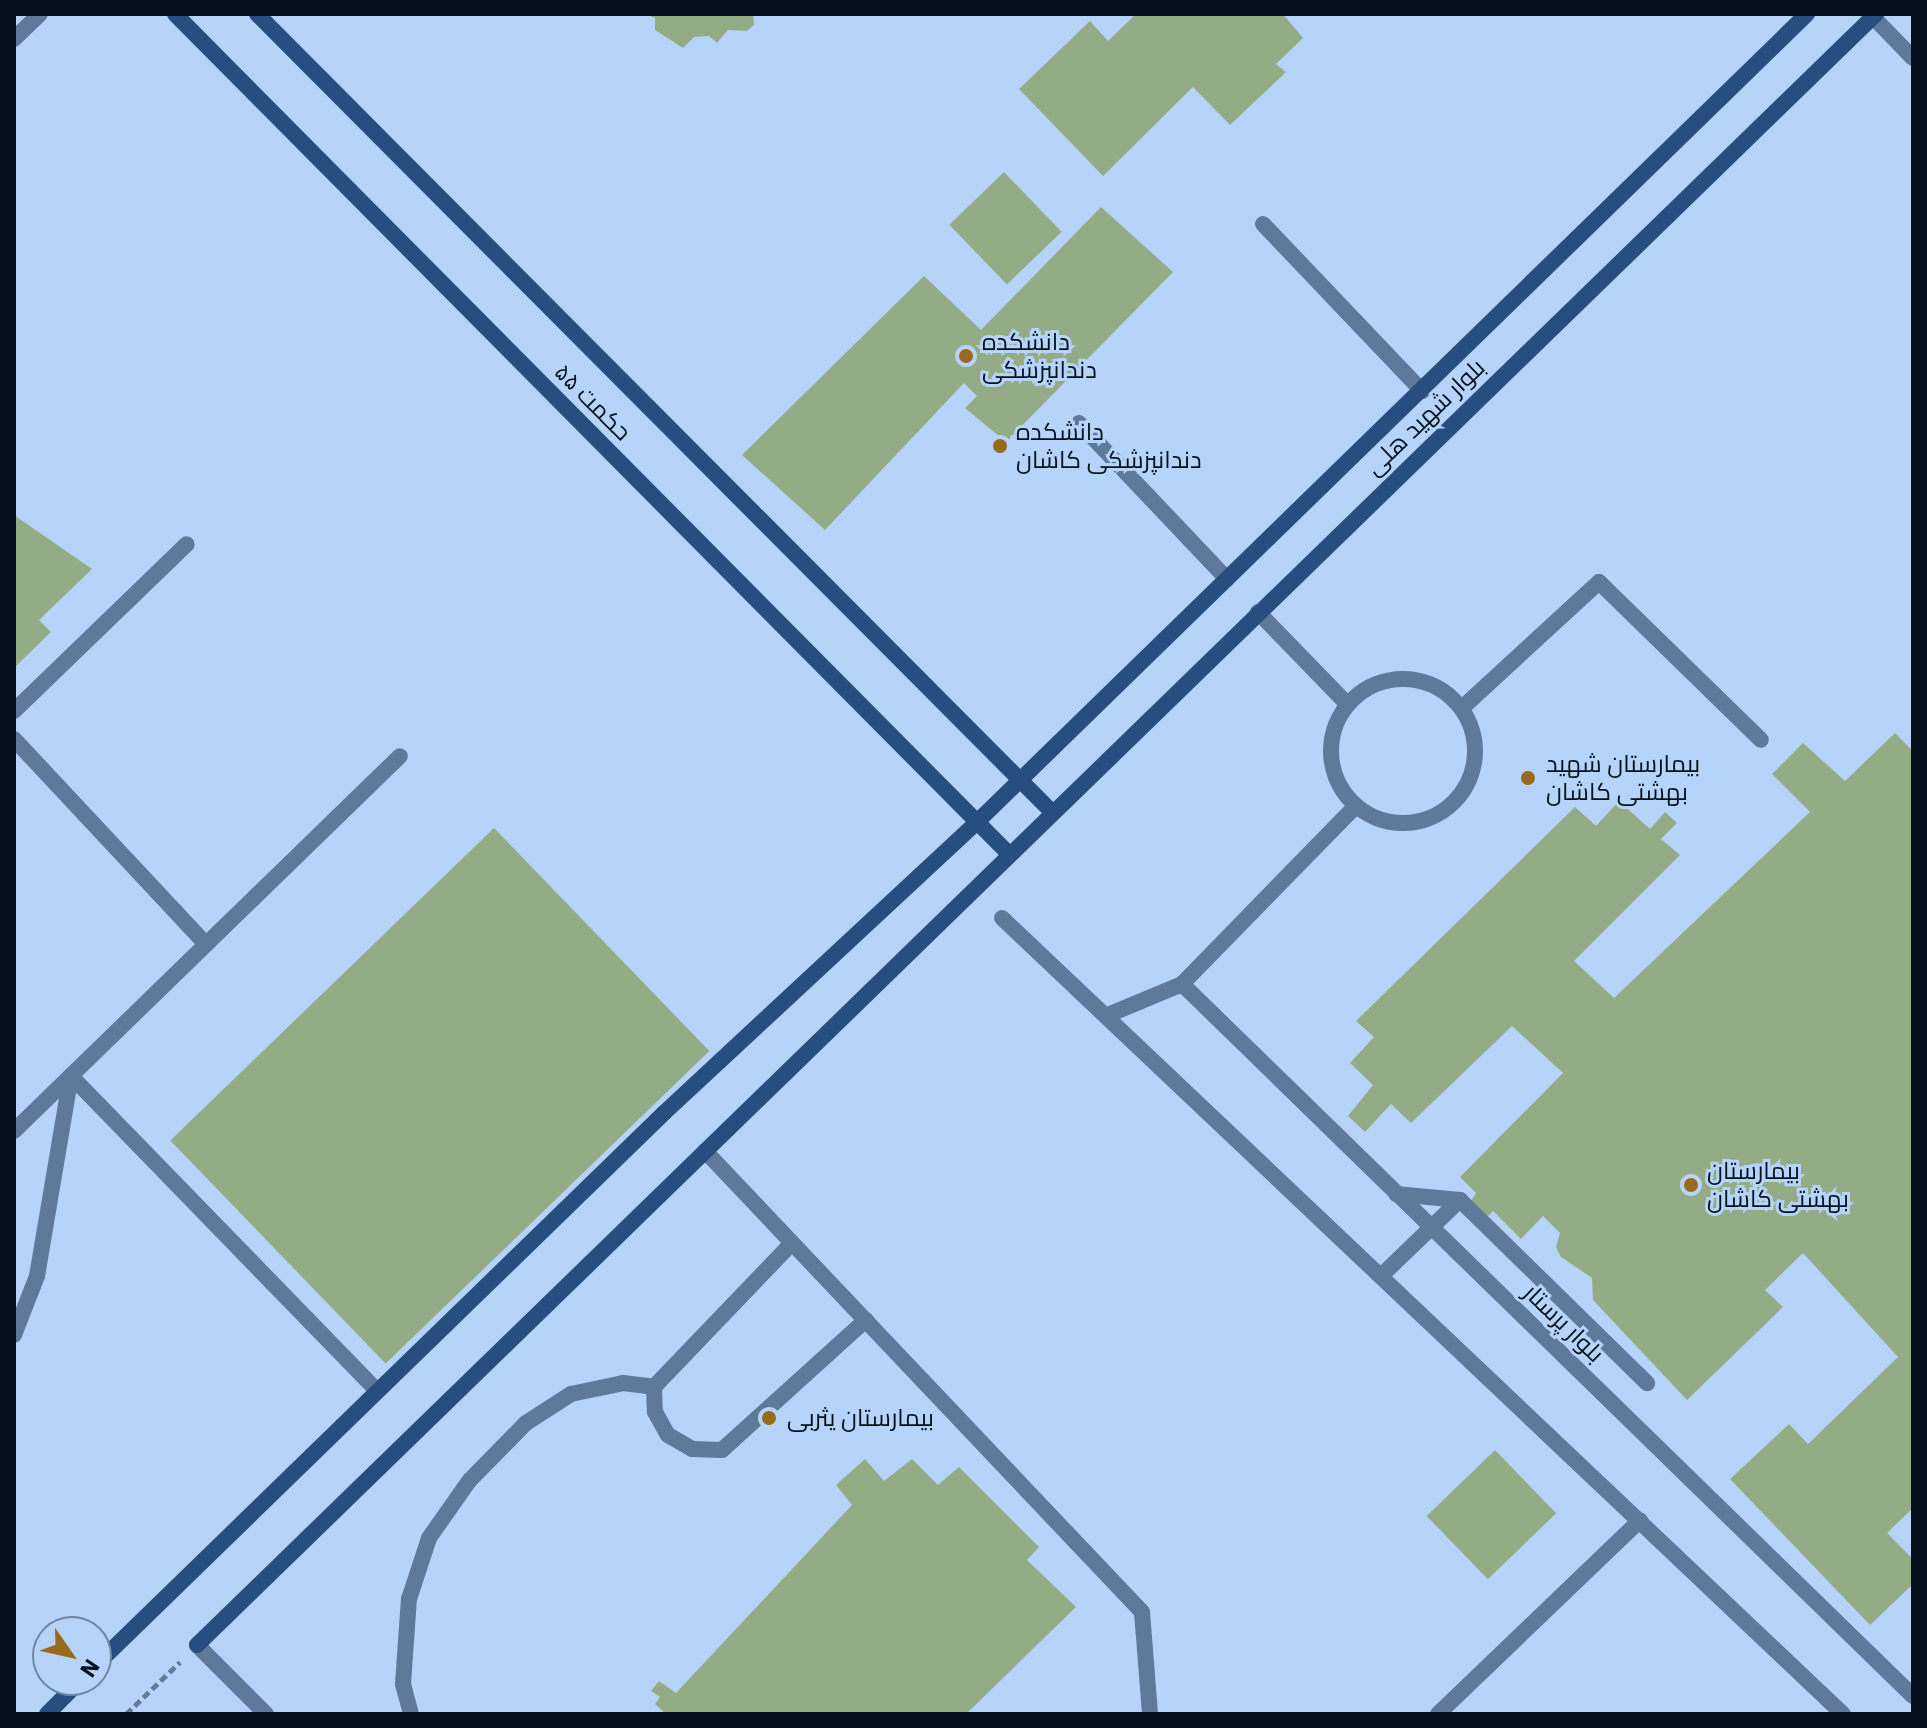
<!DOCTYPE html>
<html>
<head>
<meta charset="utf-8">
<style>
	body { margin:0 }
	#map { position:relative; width:1927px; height:1728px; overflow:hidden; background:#b6d4fa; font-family:"IBM Plex Sans",Cairo,sans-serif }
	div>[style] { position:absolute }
	.building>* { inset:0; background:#93ac85; transform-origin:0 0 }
	.path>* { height:5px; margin-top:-2.5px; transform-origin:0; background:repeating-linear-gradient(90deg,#667b95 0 8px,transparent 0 12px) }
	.lane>* { height:16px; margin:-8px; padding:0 8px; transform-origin:8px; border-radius:8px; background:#5f799b }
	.lane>.ring { margin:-8px; padding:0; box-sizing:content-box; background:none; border:16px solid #5f799b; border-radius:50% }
	.street>* { height:16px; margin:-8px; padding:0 8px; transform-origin:8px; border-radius:8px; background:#5f799b }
	.secondary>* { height:16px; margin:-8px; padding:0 8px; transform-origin:8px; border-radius:8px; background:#274e7e }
	.dots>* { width:22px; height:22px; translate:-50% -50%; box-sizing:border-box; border:4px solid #b6d4fa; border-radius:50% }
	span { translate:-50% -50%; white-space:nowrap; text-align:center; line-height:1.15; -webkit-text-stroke:6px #b6d4fa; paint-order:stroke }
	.poi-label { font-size:24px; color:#06101c }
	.left { translate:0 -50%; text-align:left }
	.street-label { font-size:24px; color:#06101c }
	.frame { position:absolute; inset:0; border:16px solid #06101c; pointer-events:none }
	.north { position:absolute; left:32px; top:1616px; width:80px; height:80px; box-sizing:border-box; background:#b6d4fa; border:2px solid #7086a1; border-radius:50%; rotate:124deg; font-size:22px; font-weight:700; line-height:32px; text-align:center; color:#06101c }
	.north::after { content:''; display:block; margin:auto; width:28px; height:36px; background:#9a6a1c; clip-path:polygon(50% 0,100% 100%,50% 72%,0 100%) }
</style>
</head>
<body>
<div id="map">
	<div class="building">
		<div style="clip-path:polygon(646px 14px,753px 14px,754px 25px,747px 31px,728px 30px,717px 43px,709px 36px,694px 37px,683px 48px,655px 30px,655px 18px)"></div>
		<div style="clip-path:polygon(1136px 14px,1283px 14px,1303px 38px,1276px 64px,1286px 72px,1230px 125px,1193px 87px,1103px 176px,1019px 89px,1090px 21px,1108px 41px)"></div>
		<div style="left:1004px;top:172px;width:83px;height:76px;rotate:46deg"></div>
		<div style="clip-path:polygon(1101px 207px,1173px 272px,1006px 442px,965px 408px,977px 396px,964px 383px,825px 530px,742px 455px,924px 276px,981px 330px)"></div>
		<div style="clip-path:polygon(14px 515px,92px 569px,39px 620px,51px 632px,14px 668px)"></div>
		<div style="clip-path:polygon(1895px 733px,1913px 751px,1913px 1508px,1887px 1533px,1913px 1559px,1913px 1584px,1870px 1625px,1730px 1479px,1789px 1424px,1808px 1444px,1898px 1357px,1803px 1253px,1765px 1290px,1783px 1307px,1687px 1400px,1593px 1300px,1592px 1278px,1561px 1257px,1556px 1247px,1560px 1233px,1543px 1216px,1521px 1239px,1493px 1211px,1487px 1217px,1471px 1201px,1476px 1193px,1460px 1177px,1563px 1073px,1512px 1026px,1411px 1123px,1391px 1104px,1365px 1132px,1348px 1116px,1373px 1085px,1350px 1063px,1374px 1037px,1356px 1021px,1575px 807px,1596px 826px,1619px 801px,1650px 829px,1665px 812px,1677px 823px,1661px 839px,1680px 855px,1574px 961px,1614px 998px,1810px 812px,1772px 774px,1803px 743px,1845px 781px)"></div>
		<div style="left:494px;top:828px;width:310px;height:450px;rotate:46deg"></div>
		<div style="left:1495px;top:1450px;width:88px;height:95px;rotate:46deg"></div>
		<div style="clip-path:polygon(865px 1459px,884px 1481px,912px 1459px,938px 1485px,959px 1467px,1039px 1547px,1027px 1560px,1076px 1607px,966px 1714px,666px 1714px,655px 1704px,660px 1697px,651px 1691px,659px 1681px,676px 1693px,852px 1505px,836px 1485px)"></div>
	</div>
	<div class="path">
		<div style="left:126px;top:1714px;width:75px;rotate:-43.9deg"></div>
	</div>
	<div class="lane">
		<div style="left:1873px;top:17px;width:57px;rotate:45.7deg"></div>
		<div style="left:1263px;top:224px;width:231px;rotate:46.4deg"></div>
		<div style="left:1079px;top:423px;width:215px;rotate:46.5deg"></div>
		<div style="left:1258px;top:612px;width:129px;rotate:45.9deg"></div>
		<div class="ring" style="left:1331px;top:679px;width:128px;height:128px"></div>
		<div style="left:1462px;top:708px;width:186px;rotate:-42.6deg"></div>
		<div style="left:1599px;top:582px;width:226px;rotate:44.3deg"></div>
		<div style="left:1002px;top:918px;width:1158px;rotate:43.43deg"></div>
		<div style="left:1182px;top:984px;width:1020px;rotate:44.25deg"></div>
		<div style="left:1108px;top:1015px;width:80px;rotate:-22.7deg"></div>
		<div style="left:1182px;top:984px;width:249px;rotate:-45.7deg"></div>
		<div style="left:705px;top:1151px;width:635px;rotate:46.53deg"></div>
		<div style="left:1142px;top:1612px;width:102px;rotate:85.5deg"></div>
		<div style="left:1396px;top:1194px;width:64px;rotate:5.4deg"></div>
		<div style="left:1460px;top:1200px;width:262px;rotate:44.4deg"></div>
		<div style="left:792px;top:1243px;width:199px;rotate:133.8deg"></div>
		<div style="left:654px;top:1387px;width:25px;rotate:88deg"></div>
		<div style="left:655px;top:1412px;width:26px;rotate:61deg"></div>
		<div style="left:668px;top:1435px;width:28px;rotate:30deg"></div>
		<div style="left:692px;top:1449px;width:30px;rotate:2deg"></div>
		<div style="left:722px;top:1450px;width:194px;rotate:-42.1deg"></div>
		<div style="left:1383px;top:1274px;width:107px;rotate:-43.9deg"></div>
		<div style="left:197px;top:1645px;width:98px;rotate:45deg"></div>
		<div style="left:411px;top:1714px;width:31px;rotate:-105deg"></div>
		<div style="left:403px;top:1684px;width:85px;rotate:-86deg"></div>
		<div style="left:409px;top:1599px;width:64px;rotate:-71.8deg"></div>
		<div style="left:429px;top:1538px;width:70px;rotate:-54.9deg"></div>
		<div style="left:469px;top:1481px;width:81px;rotate:-45.5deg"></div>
		<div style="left:526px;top:1423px;width:54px;rotate:-32.8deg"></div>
		<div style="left:571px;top:1394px;width:53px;rotate:-11.9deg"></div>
		<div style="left:623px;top:1383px;width:31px;rotate:7deg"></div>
		<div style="left:1438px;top:1714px;width:280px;rotate:-43.8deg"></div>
	</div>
	<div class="street">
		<div style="left:14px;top:39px;width:36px;rotate:-44deg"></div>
		<div style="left:14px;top:711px;width:240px;rotate:-44deg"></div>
		<div style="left:14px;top:739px;width:281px;rotate:46.9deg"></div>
		<div style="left:71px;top:1076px;width:439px;rotate:45.8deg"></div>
		<div style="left:14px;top:1131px;width:538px;rotate:-44.17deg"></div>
		<div style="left:14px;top:1335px;width:63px;rotate:-68.7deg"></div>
		<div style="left:37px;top:1276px;width:203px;rotate:-80.4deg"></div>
	</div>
	<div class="secondary">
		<div style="left:175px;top:14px;width:1185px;rotate:45.21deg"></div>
		<div style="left:257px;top:14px;width:1128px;rotate:45.11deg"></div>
		<div style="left:197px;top:1645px;width:2341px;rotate:-44.17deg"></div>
		<div style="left:96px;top:1665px;width:792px;rotate:-44.18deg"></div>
		<div style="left:664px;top:1113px;width:426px;rotate:-42.9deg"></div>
		<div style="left:976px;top:823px;width:1160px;rotate:-44.23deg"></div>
		<div style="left:47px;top:1714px;width:48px;rotate:-45deg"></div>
	</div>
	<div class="dots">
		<div style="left:966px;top:356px;background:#9a6a1c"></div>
		<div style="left:1000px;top:446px;background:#9a6a1c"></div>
		<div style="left:1528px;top:778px;background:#9a6a1c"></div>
		<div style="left:1691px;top:1185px;background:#9a6a1c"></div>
		<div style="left:769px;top:1418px;background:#9a6a1c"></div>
	</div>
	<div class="poi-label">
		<span class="left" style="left:982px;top:356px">دانشکده<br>دندانپزشکی</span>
		<span class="left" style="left:1016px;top:446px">دانشکده<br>دندانپزشکی کاشان</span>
		<span class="left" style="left:1546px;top:778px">بیمارستان شهید<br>بهشتی کاشان</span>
		<span class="left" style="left:1707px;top:1185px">بیمارستان<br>بهشتی کاشان</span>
		<span class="left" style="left:787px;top:1418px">بیمارستان یثربی</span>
	</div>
	<div class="street-label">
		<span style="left:593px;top:402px;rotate:45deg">حکمت ۵۵</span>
		<span style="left:1425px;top:417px;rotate:-44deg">بلوار شهید هلی</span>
		<span style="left:1564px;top:1323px;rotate:44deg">بلوار پرستار</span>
	</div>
	<div class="frame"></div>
	<div class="north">N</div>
</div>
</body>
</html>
